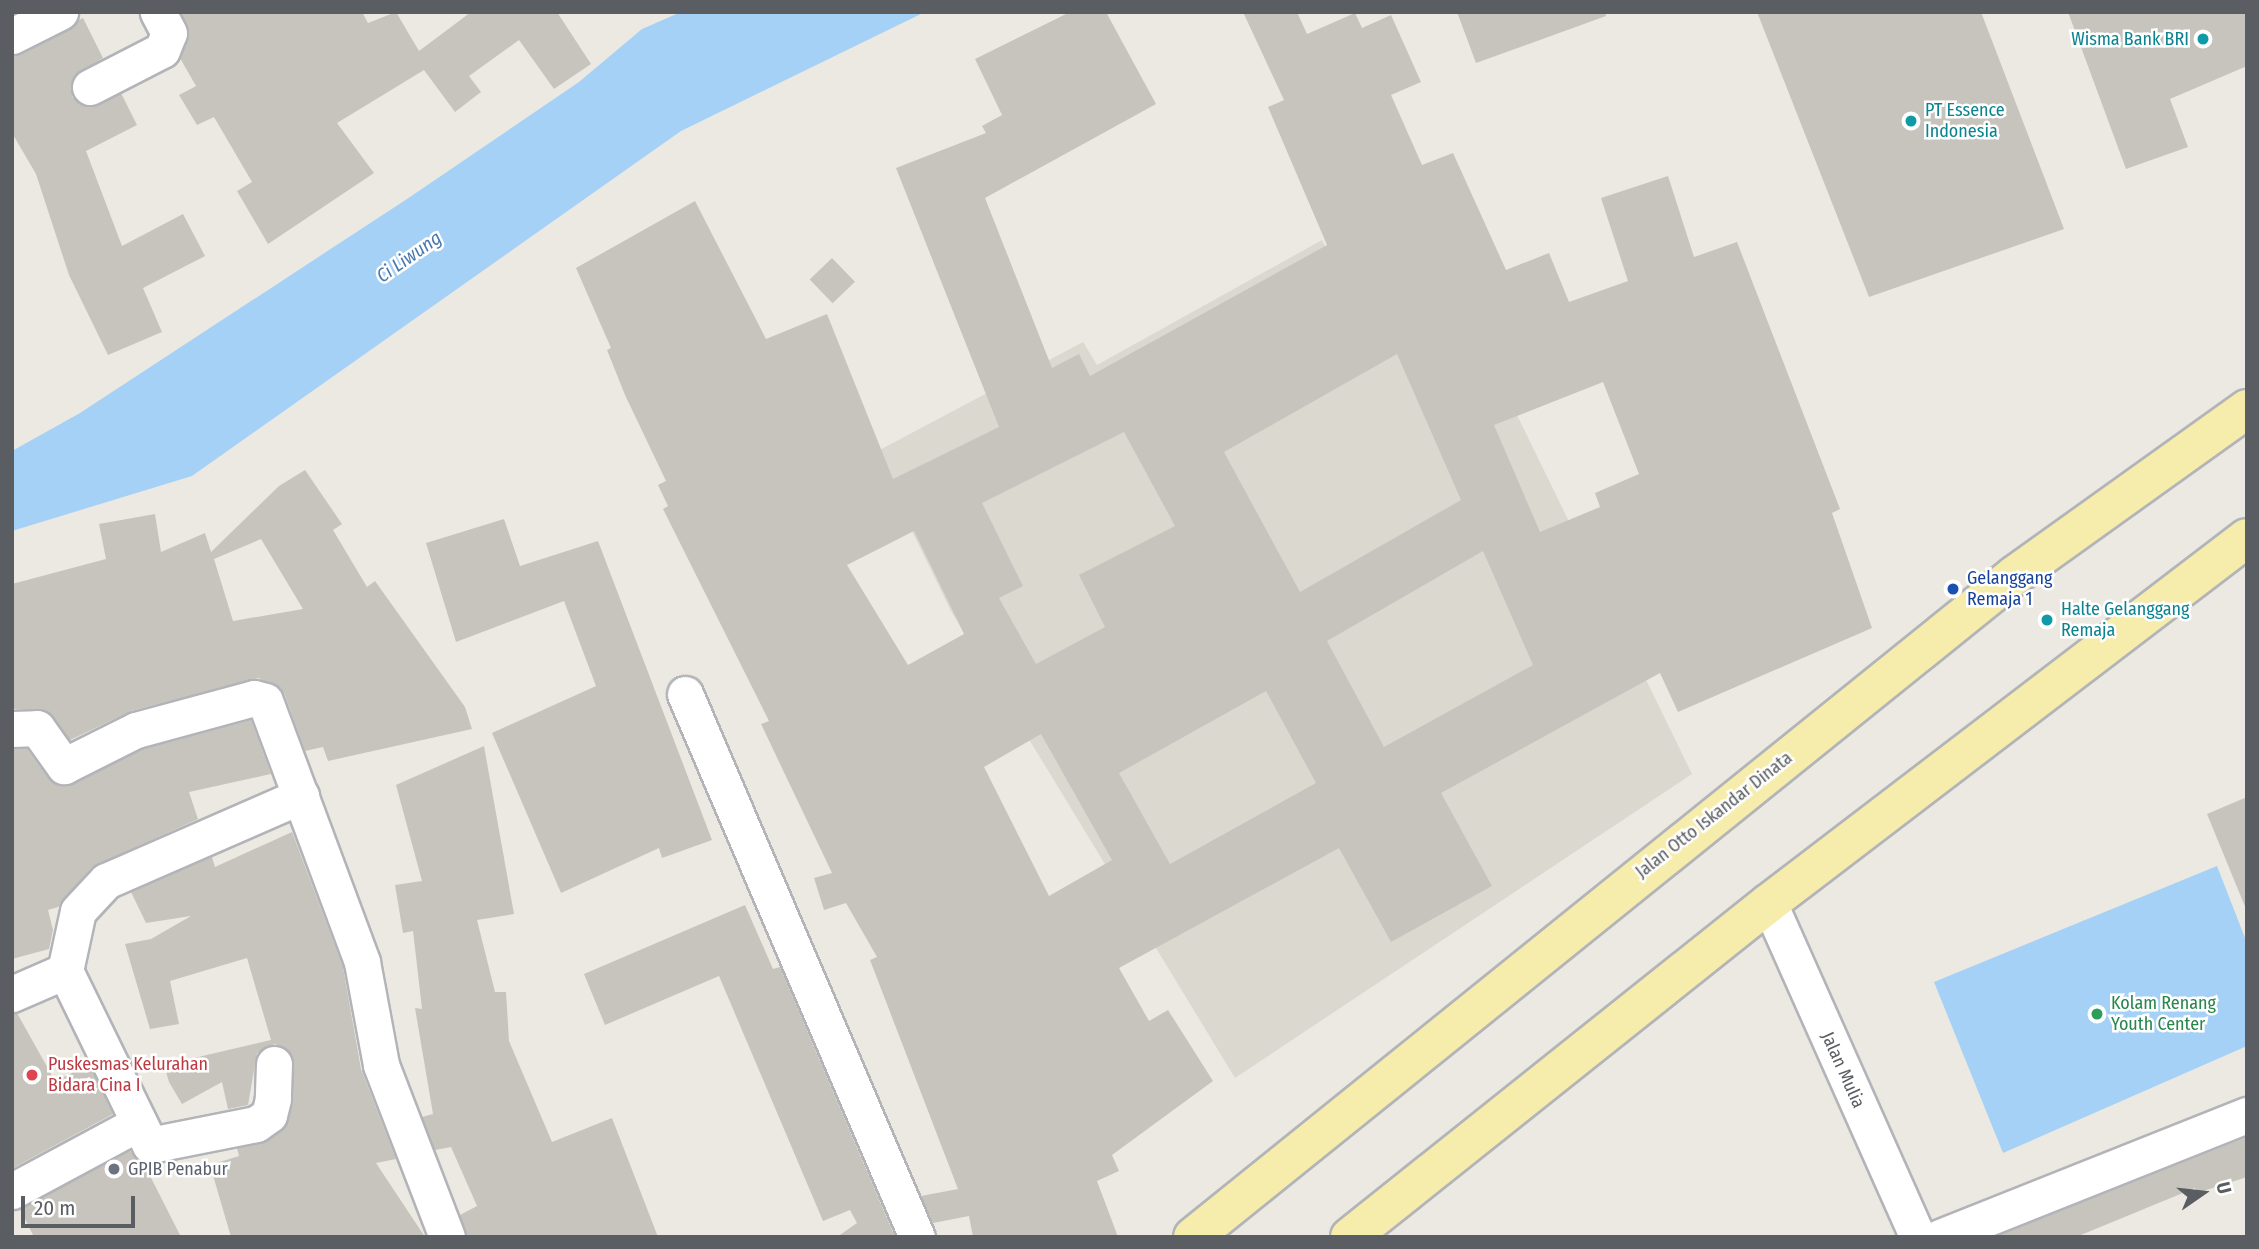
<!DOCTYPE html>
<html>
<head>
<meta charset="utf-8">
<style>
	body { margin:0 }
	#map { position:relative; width:2259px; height:1249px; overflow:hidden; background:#ebe9e1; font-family:"Fira Sans Condensed",sans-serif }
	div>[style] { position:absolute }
	.education>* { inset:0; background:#dbd8d0 }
	.water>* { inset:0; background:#a6d1f6 }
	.building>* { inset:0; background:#c7c4be; transform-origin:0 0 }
	.roads { filter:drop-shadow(2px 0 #b2b4b8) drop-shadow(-2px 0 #b2b4b8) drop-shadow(0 2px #b2b4b8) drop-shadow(0 -2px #b2b4b8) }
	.street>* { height:35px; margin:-17.5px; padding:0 17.5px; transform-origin:17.5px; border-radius:17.5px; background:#fff }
	.primary>* { height:38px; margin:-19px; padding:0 19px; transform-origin:19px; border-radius:19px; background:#f6ecab }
	.dots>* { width:19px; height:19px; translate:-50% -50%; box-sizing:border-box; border:4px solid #fff; border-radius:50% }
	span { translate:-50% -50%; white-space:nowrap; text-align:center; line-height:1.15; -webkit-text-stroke:5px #fff; paint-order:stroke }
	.culture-label { font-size:18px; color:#0d838f }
	.right { translate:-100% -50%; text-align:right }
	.left { translate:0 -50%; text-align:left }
	.transit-label { font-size:18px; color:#164399 }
	.street-label { font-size:18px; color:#5a5d61 }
	.leisure-label { font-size:18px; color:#27864d }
	.health-label { font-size:18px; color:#be3a42 }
	.worship-label { font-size:18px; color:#5b616d }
	.water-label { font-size:19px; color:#4978ae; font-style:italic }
	.frame { position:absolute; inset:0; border:14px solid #5a5d61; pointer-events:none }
	.north { position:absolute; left:2168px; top:1158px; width:70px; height:70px; -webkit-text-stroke:5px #fff; paint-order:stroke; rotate:76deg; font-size:19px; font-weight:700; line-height:28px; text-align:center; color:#5a5d61 }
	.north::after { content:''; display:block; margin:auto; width:24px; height:32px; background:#5a5d61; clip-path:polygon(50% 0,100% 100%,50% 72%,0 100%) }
	.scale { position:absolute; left:21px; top:1196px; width:114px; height:32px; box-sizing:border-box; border:4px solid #5a5d61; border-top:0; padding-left:9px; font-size:21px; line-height:24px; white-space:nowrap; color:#5a5d61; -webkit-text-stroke:5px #fff; paint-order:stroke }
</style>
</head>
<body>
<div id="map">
	<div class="education">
		<div style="clip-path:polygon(1421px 218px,1692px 774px,1235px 1078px,951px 611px,874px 453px,1083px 342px,1097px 365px,1322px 240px,1333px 261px)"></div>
	</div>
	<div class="water">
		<div style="clip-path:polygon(681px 12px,925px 12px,681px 131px,192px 476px,12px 531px,12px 451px,80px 413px,407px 199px,579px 82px,642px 29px)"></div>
		<div style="clip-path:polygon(2217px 866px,2247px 943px,2247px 1046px,2003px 1153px,1934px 982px)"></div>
	</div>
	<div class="building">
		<div style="clip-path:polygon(181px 12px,362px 12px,368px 23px,396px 12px,419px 51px,471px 12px,557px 12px,591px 64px,554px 89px,519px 40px,469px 76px,481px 92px,455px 112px,424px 70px,337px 123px,374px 173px,268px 244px,237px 191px,252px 182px,214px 117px,197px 125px,179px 95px,196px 86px,180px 58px,189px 33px)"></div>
		<div style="clip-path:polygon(evenodd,1070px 12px,1106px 12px,1156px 104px,985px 198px,1052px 368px,1079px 354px,1090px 376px,1327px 245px,1268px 107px,1284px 100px,1243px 12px,1297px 12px,1307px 34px,1355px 13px,1362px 28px,1391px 15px,1421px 82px,1391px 95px,1422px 165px,1453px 153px,1506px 270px,1549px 253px,1569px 302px,1628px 281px,1601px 198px,1668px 176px,1694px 257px,1737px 242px,1840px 509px,1832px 513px,1872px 628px,1678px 712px,1660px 673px,1441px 793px,1492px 886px,1391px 942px,1339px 848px,1119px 968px,1149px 1021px,1168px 1010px,1213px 1081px,1112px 1155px,1119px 1171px,1097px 1181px,1118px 1237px,973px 1237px,969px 1216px,933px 1223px,921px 1196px,958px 1189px,870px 960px,877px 957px,846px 903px,824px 910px,814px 878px,832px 873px,761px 724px,769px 721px,663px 509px,668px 506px,658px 485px,666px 481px,625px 395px,607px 350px,611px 348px,576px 268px,695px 201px,766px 339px,827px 314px,893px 479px,999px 427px,896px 168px,986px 133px,982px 126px,1002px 115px,975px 59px,1070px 12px,1397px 354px,1461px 500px,1300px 592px,1224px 452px,1397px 354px,1070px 12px,1603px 382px,1639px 474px,1595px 493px,1600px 507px,1540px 532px,1494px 425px,1603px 382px,1070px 12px,1124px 432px,1175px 526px,1079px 575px,1105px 627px,1036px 664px,999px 598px,1023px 586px,982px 503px,1124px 432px,1070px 12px,914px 531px,964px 634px,908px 665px,847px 565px,914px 531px,1070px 12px,1483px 551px,1533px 665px,1384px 747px,1327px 641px,1483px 551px,1070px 12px,1266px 691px,1316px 783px,1170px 864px,1119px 773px,1266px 691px,1070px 12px,1041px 734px,1112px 860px,1049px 896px,984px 767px,1041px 734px)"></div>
		<div style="clip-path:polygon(1457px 12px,1605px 12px,1606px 16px,1476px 63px)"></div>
		<div style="clip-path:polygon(1757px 12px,1981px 12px,2064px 229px,1869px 297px)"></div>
		<div style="clip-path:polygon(2068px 12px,2247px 12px,2247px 66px,2170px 99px,2188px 147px,2126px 169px)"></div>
		<div style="clip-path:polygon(83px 18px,103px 58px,74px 76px,72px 97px,90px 107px,121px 93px,137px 125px,86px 151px,122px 246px,183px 214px,205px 256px,143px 288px,162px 332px,108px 355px,69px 275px,36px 174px,12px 133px,12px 56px)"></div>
		<div style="left:832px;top:258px;width:33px;height:31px;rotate:46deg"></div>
		<div style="clip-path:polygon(evenodd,305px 470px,342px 524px,333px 530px,367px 587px,375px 581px,465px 707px,472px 729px,328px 761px,323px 747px,305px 751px,284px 693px,259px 678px,131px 711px,70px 740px,46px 710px,12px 709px,12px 584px,106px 559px,99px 524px,155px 514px,161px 552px,205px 533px,211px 552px,279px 486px,305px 470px,261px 539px,303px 609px,233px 621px,214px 559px,261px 539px)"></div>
		<div style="clip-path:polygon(504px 519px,520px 566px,598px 541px,712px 840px,662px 858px,659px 848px,561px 893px,492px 733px,596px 686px,564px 601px,456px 642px,426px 543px)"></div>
		<div style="clip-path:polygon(251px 720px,271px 774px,189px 792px,198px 819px,92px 867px,58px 907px,48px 910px,53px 930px,49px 949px,12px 959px,12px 749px,27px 749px,48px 778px,64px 786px,143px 749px)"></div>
		<div style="clip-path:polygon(484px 746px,514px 914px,477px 920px,495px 992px,506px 992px,509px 1041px,552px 1142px,612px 1118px,658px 1237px,467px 1237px,460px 1215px,477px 1206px,451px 1147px,435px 1150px,422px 1117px,433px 1114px,415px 1008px,422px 1009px,413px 931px,403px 933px,395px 885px,422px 881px,396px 785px)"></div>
		<div style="clip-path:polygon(2247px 797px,2247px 909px,2246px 909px,2207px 814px)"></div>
		<div style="clip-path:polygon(292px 832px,343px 967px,361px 1069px,396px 1159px,376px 1163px,425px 1237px,231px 1237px,210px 1165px,239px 1156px,237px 1148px,260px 1144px,281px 1131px,293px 1104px,292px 1055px,275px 1044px,257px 1053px,248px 1105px,228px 1109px,222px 1082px,182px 1104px,169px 1082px,164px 1065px,271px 1040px,247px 958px,170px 981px,179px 1024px,150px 1029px,125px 944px,151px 939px,191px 916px,146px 923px,131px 892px,212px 857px,215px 867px)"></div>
		<div style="clip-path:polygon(745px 905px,773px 969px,780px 967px,895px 1237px,837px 1237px,857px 1223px,850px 1210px,823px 1221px,719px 976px,605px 1025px,584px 974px)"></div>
		<div style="clip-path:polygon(17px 1013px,55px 1081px,89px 1065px,113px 1114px,13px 1168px,12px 1014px)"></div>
		<div style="clip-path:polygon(2247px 1137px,2247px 1177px,2197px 1193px,2195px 1188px,2076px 1237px,1995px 1237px)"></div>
		<div style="clip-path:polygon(130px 1151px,144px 1164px,181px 1237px,34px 1237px,20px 1209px)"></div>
	</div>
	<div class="roads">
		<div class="street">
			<div style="left:12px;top:36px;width:54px;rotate:-26.6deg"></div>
			<div style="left:90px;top:87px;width:81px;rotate:-27.2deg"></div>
			<div style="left:162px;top:50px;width:18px;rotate:-68deg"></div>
			<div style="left:169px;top:33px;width:24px;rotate:-118deg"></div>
			<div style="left:685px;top:694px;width:590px;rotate:66.87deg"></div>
			<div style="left:12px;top:729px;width:25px;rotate:-2deg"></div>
			<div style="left:37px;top:728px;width:47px;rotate:54.6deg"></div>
			<div style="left:64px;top:766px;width:80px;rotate:-26.6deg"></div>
			<div style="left:136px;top:730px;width:122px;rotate:-15.2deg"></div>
			<div style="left:254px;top:698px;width:11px;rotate:15deg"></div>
			<div style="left:265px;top:701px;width:278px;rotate:69.6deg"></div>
			<div style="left:362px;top:962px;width:105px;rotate:79.5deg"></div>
			<div style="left:381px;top:1065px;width:184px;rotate:69deg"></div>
			<div style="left:1769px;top:903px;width:366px;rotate:66deg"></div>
			<div style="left:12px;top:994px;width:58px;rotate:-23.5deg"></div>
			<div style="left:274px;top:1064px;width:35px;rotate:92deg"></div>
			<div style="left:273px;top:1099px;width:16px;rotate:104deg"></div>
			<div style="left:269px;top:1115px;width:16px;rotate:145deg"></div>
			<div style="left:256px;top:1124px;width:108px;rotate:168.8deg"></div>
			<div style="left:150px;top:1145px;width:194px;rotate:-116deg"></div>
			<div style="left:65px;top:971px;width:61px;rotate:-77.8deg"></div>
			<div style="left:78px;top:911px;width:41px;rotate:-47deg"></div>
			<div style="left:106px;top:881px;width:213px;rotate:-23.6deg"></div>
			<div style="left:12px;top:1191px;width:144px;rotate:-28.2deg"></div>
			<div style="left:1940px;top:1237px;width:330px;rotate:-21.7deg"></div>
		</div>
		<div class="primary">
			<div style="left:1193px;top:1237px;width:1055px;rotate:-38.85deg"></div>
			<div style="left:2015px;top:575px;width:285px;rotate:-35.6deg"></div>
			<div style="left:1350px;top:1237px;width:536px;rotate:-38.56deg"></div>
			<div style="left:1769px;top:903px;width:601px;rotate:-37.37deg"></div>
		</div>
	</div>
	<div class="dots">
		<div style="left:2203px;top:39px;background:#0f9aa8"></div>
		<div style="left:1911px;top:121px;background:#0f9aa8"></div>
		<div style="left:1953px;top:589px;background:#1a4fb4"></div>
		<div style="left:2047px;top:620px;background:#0f9aa8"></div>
		<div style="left:2097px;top:1014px;background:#2e9e5b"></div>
		<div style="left:32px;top:1075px;background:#e0444e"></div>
		<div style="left:114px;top:1169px;background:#6b7280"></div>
	</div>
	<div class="culture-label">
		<span class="right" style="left:2189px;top:39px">Wisma Bank BRI</span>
		<span class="left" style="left:1925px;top:121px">PT Essence<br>Indonesia</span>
		<span class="left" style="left:2061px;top:620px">Halte Gelanggang<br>Remaja</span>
	</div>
	<div class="transit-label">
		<span class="left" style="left:1967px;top:589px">Gelanggang<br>Remaja 1</span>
	</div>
	<div class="street-label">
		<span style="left:1714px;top:815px;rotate:-38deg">Jalan Otto Iskandar Dinata</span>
		<span style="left:1843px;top:1070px;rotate:66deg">Jalan Mulia</span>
	</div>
	<div class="leisure-label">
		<span class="left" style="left:2111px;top:1014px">Kolam Renang<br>Youth Center</span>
	</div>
	<div class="health-label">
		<span class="left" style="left:48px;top:1075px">Puskesmas Kelurahan<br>Bidara Cina I</span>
	</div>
	<div class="worship-label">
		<span class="left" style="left:128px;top:1169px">GPIB Penabur</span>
	</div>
	<div class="water-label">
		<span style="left:409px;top:257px;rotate:-35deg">Ci Liwung</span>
	</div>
	<div class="frame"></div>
	<div class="north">U</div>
	<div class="scale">20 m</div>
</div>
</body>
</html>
